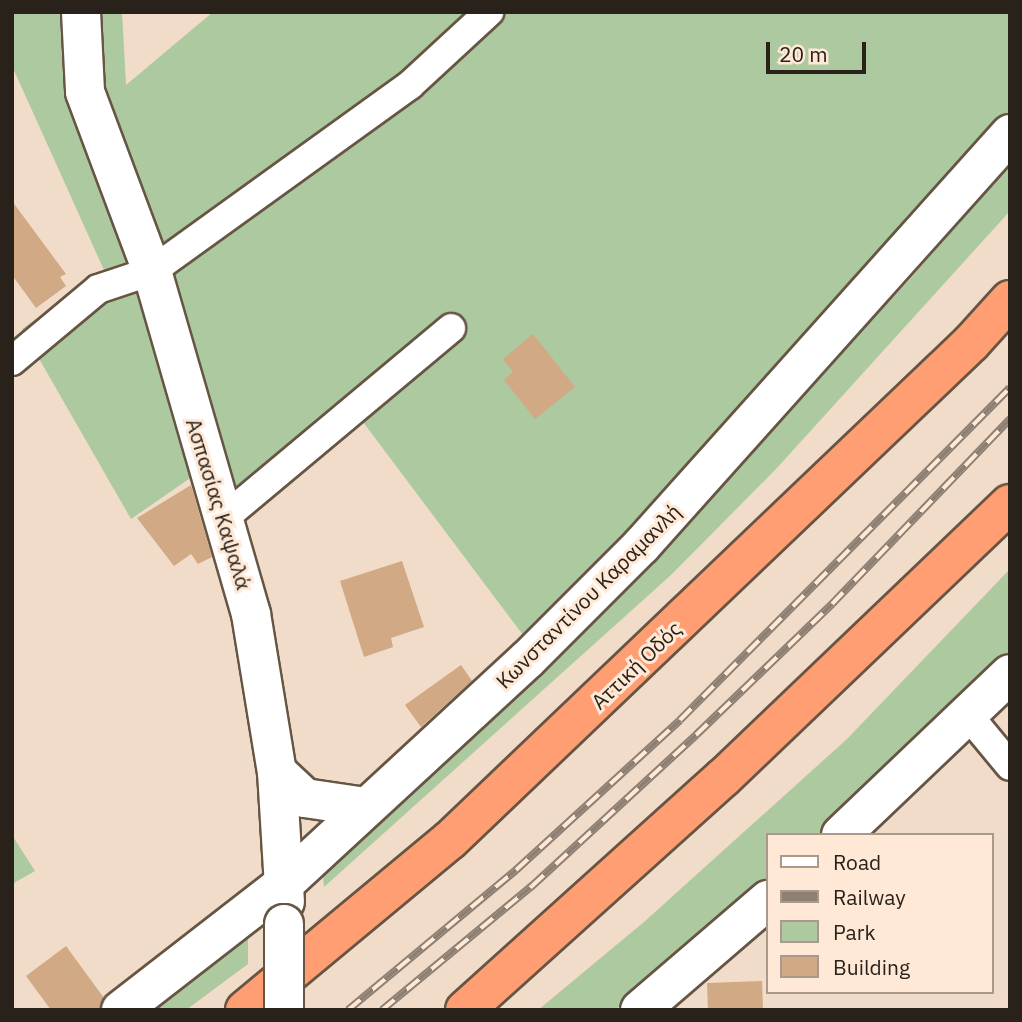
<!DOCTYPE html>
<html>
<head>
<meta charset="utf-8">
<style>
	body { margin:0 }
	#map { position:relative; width:1022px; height:1022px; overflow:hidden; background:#f1dcc9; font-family:"IBM Plex Sans",sans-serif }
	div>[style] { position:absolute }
	.green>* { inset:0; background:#acc99f }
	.building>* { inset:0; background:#d1a984; transform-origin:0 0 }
	.roads { filter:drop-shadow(2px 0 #675544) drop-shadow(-2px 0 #675544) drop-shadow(0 2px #675544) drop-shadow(0 -2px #675544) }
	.street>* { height:28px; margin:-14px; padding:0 14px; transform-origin:14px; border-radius:14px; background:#fff }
	.secondary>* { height:38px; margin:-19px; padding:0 19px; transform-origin:19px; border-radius:19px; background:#fff }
	.highway>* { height:38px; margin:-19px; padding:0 19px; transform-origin:19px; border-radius:19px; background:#ff9d73 }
	.rail>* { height:8px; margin-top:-4px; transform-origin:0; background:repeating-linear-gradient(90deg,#ffe9d6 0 16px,#8d7f72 0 32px); box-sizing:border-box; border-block:2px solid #8d7f72 }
	.bridges { filter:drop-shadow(2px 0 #675544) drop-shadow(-2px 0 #675544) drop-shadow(0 2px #675544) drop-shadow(0 -2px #675544) }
	.secondary-bridge>* { height:38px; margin:-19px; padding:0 19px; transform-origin:19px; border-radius:19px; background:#fff }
	span { translate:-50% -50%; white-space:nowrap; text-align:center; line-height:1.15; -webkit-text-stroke:6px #ffe9d6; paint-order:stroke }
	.street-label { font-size:21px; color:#29221b }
	.frame { position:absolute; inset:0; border:14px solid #29221b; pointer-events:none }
	.legend { position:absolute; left:766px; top:833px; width:228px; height:161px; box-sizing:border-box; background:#ffe9d6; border:2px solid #a9998b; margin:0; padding:9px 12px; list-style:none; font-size:21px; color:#29221b }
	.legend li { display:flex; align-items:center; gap:14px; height:35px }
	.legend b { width:35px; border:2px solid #a9998b }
	.scale { position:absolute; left:766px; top:42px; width:100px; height:32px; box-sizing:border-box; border:4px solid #29221b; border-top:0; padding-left:9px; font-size:21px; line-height:24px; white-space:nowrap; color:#29221b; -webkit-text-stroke:5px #ffe9d6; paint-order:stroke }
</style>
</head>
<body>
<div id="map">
	<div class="green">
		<div style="clip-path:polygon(12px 12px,122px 12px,126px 85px,213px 12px,1010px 12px,1010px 114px,529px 643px,354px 410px,232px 505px,212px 463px,131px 519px,22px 329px,104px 270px,12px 66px)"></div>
		<div style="clip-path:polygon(1010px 164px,1010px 211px,776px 469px,671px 575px,324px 887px,322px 866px,655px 555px,911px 278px)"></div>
		<div style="clip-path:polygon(1010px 569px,1010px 660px,884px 778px,821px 835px,768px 835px,768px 883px,615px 1010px,538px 1010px,644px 922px,847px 739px)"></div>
		<div style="clip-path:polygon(12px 835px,35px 871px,12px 884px)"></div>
		<div style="clip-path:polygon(248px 929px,248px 964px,186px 1010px,142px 1010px)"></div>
	</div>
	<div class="building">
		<div style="clip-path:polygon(12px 201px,66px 274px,60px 277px,66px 286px,36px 308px,12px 275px)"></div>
		<div style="clip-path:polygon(533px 334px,575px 387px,535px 419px,504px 380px,513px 372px,503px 359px)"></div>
		<div style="clip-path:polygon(191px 485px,212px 557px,198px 564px,191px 554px,174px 566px,137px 518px)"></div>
		<div style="clip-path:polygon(402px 561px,424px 627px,391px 638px,393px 647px,364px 657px,340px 581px)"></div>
		<div style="clip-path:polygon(461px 665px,472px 681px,421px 727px,405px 705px)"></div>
		<div style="clip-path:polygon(66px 946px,104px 998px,100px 1010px,51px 1010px,26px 976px)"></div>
		<div style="left:762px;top:981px;width:29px;height:55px;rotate:88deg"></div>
	</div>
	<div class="roads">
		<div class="street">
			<div style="left:12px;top:361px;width:112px;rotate:-39.9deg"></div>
			<div style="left:98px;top:289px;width:57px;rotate:-18.4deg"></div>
			<div style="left:152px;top:271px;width:318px;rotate:-35.8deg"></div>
			<div style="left:410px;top:85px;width:108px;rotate:-42.7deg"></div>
			<div style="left:224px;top:518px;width:296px;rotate:-39.9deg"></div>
			<div style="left:968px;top:715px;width:66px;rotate:50.5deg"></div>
		</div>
		<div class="secondary">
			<div style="left:81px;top:12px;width:80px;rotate:87.1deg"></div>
			<div style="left:85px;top:92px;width:191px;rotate:69.5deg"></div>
			<div style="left:152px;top:271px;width:357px;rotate:73.9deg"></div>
			<div style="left:251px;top:614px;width:160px;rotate:80.7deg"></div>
			<div style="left:277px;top:772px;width:130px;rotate:86.5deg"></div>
			<div style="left:277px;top:772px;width:38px;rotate:43deg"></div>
			<div style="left:305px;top:798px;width:61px;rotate:8.5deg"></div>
			<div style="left:841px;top:835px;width:233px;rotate:-43.6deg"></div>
			<div style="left:121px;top:1010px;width:207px;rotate:-37.8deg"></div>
			<div style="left:285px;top:883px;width:330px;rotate:-42.7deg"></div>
			<div style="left:528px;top:659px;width:160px;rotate:-45deg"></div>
			<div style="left:641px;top:546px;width:553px;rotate:-48.15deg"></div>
			<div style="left:640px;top:1010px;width:169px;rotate:-40.7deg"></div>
		</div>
		<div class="highway">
			<div style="left:245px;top:1010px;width:266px;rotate:-39.7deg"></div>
			<div style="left:450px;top:840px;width:720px;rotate:-43.65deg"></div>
			<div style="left:971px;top:343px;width:58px;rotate:-47.8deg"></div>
			<div style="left:465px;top:1010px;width:348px;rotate:-42deg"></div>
			<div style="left:724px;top:777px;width:395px;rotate:-43.7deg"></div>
		</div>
	</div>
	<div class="rail">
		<div style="left:348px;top:1010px;width:219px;rotate:-39.8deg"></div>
		<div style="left:516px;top:870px;width:222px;rotate:-42.4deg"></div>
		<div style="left:680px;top:720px;width:468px;rotate:-45.2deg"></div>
		<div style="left:382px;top:1010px;width:195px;rotate:-39.6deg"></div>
		<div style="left:532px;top:886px;width:223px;rotate:-42.6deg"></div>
		<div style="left:696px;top:735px;width:189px;rotate:-43.9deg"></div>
		<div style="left:832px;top:604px;width:257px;rotate:-46.1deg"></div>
	</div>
	<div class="bridges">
		<div class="secondary-bridge">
			<div style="left:284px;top:924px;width:86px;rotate:90deg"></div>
		</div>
	</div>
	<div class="street-label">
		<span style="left:219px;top:504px;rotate:73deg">Ασπασίας Καψαλά</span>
		<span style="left:588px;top:596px;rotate:-45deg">Κωνσταντίνου Καραμανλή</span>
		<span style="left:636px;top:665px;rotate:-44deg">Αττική Οδός</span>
	</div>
	<div class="frame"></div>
	<ul class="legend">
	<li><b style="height:9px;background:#fff"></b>Road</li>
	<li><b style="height:9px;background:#8d7f72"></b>Railway</li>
	<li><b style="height:19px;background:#acc99f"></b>Park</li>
	<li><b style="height:19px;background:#d1a984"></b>Building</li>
	</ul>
	<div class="scale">20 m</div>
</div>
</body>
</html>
